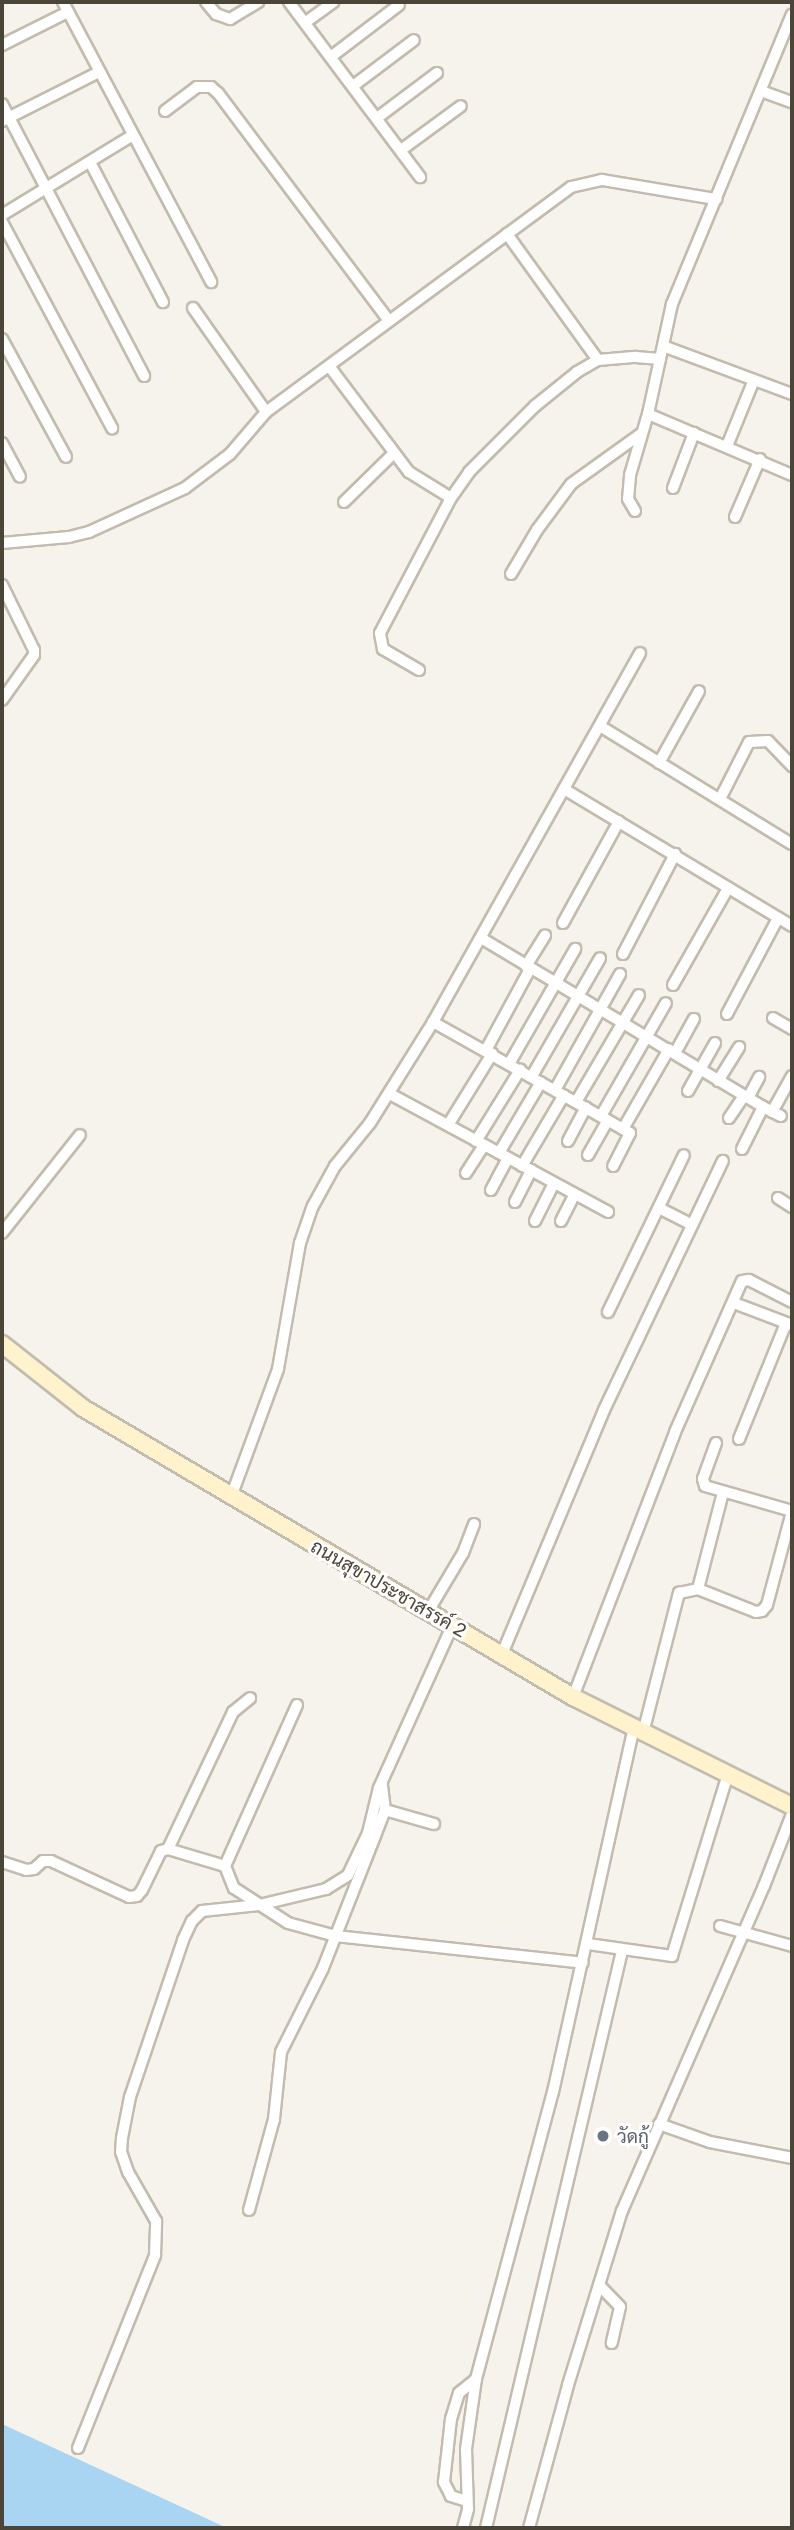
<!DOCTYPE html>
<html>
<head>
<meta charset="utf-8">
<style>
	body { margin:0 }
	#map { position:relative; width:794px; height:2530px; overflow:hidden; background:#f6f3ec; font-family:"Golos Text",Sarabun,sans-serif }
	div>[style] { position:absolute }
	.water>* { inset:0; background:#a9d4f2 }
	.roads { filter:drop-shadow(2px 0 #c2bbae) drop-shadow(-2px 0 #c2bbae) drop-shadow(0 2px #c2bbae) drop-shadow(0 -2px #c2bbae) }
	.street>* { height:10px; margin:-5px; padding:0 5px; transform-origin:5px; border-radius:5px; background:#fff }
	.secondary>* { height:16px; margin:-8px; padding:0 8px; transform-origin:8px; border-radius:8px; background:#fff3cd }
	.dots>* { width:19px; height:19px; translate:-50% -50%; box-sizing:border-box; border:4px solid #fff; border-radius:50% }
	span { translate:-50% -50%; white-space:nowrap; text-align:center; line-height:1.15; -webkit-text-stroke:6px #fff; paint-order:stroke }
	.street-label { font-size:19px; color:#4b4439 }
	.worship-label { font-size:19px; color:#5b616d }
	.left { translate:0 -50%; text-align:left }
	.frame { position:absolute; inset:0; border:4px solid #4b4439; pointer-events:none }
</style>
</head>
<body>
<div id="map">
	<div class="water">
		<div style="clip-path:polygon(2px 2424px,227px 2528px,2px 2528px)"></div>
	</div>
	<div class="roads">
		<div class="street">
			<div style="left:63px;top:2px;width:317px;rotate:62.1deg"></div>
			<div style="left:206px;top:2px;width:16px;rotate:50deg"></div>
			<div style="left:216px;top:14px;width:15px;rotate:20deg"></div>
			<div style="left:230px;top:19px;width:33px;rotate:-31deg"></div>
			<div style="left:289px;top:2px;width:219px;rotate:53.2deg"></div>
			<div style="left:306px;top:22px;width:34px;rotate:-36deg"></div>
			<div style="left:2px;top:45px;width:74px;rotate:-26.6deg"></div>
			<div style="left:332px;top:56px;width:84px;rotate:-37.3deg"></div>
			<div style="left:353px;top:86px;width:76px;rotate:-37deg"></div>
			<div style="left:761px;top:91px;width:33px;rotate:20deg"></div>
			<div style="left:2px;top:104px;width:307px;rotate:62.4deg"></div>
			<div style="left:165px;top:111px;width:40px;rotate:-37deg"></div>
			<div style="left:197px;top:87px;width:14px"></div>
			<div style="left:211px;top:87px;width:9px;rotate:41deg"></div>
			<div style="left:218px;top:93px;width:285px;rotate:53.1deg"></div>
			<div style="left:377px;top:118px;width:75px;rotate:-36.9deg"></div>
			<div style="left:2px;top:121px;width:109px;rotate:-26.8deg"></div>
			<div style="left:401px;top:150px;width:74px;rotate:-36.3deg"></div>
			<div style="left:90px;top:162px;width:158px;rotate:62.5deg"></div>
			<div style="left:2px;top:215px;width:153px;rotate:-31.4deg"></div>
			<div style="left:2px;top:222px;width:234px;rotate:61.9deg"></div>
			<div style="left:507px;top:234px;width:155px;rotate:54.2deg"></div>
			<div style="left:193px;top:308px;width:127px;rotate:54.9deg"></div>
			<div style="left:2px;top:339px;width:134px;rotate:61.5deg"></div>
			<div style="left:663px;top:346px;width:138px;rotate:20.4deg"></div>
			<div style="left:329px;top:366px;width:133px;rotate:53deg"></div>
			<div style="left:409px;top:472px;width:49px;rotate:31.8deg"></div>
			<div style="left:648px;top:414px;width:156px;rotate:23deg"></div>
			<div style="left:2px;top:443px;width:38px;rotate:62deg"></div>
			<div style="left:727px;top:446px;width:71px;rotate:-67.8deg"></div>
			<div style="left:673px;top:488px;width:59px;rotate:-69.1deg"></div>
			<div style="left:344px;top:502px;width:70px;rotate:-44.4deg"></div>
			<div style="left:635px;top:511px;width:14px;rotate:-120deg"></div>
			<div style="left:628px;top:499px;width:24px;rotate:-85deg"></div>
			<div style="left:630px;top:475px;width:64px;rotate:-73.6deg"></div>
			<div style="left:648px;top:414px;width:113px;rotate:-77.7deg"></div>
			<div style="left:672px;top:304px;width:313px;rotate:-67.5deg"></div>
			<div style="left:735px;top:517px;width:63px;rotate:-66.7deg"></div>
			<div style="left:2px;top:543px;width:67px;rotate:-5.1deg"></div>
			<div style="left:69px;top:537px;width:21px;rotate:-14deg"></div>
			<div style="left:89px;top:532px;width:106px;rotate:-24.6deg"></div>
			<div style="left:185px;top:488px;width:56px;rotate:-37.1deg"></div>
			<div style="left:230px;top:454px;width:55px;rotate:-49.4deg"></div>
			<div style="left:266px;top:412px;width:379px;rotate:-36.4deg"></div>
			<div style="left:571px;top:187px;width:32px;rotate:-13deg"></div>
			<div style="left:602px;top:180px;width:116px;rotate:9.5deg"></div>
			<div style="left:511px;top:574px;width:51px;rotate:-59.4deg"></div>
			<div style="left:537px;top:530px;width:57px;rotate:-53.5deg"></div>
			<div style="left:571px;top:484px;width:87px;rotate:-35.7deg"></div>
			<div style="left:2px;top:585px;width:72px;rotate:63.8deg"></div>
			<div style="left:34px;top:650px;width:5px;rotate:90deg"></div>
			<div style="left:34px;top:655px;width:55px;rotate:125.4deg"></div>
			<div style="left:419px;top:670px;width:42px;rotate:-149.7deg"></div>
			<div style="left:383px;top:649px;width:16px;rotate:-101deg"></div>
			<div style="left:380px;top:633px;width:153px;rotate:-62.3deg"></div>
			<div style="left:451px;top:498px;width:32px;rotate:-55deg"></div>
			<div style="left:469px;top:472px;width:93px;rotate:-45deg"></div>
			<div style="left:535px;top:406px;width:54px;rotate:-39deg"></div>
			<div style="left:577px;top:372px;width:24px;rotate:-30deg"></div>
			<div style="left:598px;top:360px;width:38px;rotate:-5deg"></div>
			<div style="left:636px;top:357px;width:24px;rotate:5deg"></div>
			<div style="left:600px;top:726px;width:225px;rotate:31.6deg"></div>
			<div style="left:659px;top:763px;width:82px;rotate:-60.9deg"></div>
			<div style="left:564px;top:789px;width:266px;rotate:31deg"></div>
			<div style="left:720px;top:799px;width:64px;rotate:-63deg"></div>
			<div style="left:749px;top:742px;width:19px;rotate:-3deg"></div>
			<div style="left:768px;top:741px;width:35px;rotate:46deg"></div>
			<div style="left:563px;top:923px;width:116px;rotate:-61.2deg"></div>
			<div style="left:481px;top:938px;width:329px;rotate:30.9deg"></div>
			<div style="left:623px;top:954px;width:113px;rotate:-62.5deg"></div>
			<div style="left:526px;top:966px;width:36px;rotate:-58deg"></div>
			<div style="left:673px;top:985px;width:112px;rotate:-60.4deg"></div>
			<div style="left:727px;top:1014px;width:109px;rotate:-62deg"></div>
			<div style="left:773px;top:1018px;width:22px;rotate:30deg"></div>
			<div style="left:433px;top:1022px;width:226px;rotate:29.4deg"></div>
			<div style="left:630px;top:1133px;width:37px;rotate:117deg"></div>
			<div style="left:486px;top:1050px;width:92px;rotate:-61.5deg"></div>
			<div style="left:675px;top:1053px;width:39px;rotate:-61deg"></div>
			<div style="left:509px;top:1064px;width:133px;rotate:-60.1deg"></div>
			<div style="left:532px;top:1076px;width:136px;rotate:-60deg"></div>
			<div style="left:718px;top:1081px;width:40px;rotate:-58deg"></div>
			<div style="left:555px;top:1090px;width:133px;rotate:-60.7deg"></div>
			<div style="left:688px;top:1091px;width:55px;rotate:-60.6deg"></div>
			<div style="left:390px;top:1094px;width:248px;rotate:28.4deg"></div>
			<div style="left:748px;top:1098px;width:24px;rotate:-62deg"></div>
			<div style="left:576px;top:1102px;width:124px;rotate:-59.5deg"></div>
			<div style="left:772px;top:1112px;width:41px;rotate:-60.9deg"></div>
			<div style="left:601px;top:1116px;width:130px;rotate:-60.1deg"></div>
			<div style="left:729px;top:1118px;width:27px;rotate:-56deg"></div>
			<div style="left:448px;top:1125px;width:84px;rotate:-58.2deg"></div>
			<div style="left:623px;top:1129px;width:92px;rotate:-60.1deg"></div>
			<div style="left:476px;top:1141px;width:84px;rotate:-58.2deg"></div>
			<div style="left:568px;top:1141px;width:38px;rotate:-62deg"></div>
			<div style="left:742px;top:1149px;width:47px;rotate:-63.4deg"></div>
			<div style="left:763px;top:1107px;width:20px;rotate:27deg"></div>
			<div style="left:499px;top:1153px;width:82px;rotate:-59.4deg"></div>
			<div style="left:588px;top:1155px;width:40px;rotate:-60.3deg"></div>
			<div style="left:522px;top:1166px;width:82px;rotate:-59.4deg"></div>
			<div style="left:466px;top:1173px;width:33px;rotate:-57deg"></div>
			<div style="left:491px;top:1190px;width:36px;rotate:-62deg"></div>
			<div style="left:778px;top:1198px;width:17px;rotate:33deg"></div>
			<div style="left:515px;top:1202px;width:36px;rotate:-63deg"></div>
			<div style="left:659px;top:1208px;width:37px;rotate:27deg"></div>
			<div style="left:535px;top:1221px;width:42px;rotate:-63.4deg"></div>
			<div style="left:561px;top:1221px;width:30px;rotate:-63deg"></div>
			<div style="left:2px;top:1233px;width:125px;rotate:-51.5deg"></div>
			<div style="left:734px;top:1303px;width:62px;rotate:20.8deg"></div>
			<div style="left:608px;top:1312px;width:174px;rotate:-64.2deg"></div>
			<div style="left:739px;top:1439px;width:125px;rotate:-67.9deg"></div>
			<div style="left:716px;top:1443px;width:38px;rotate:110deg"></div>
			<div style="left:703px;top:1479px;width:7px;rotate:74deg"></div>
			<div style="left:705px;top:1486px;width:91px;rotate:16deg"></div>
			<div style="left:231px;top:1497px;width:136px;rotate:-69.8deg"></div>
			<div style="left:278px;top:1369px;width:128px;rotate:-80.1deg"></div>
			<div style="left:300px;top:1243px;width:39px;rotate:-71deg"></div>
			<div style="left:313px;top:1206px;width:46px;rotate:-61.2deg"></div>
			<div style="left:335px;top:1166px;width:55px;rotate:-50.9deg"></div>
			<div style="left:370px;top:1123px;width:119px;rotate:-58deg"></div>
			<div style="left:433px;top:1022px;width:423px;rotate:-60.7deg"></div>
			<div style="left:698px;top:1589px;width:100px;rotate:-75.5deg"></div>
			<div style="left:429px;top:1610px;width:66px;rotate:-59.2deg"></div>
			<div style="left:463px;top:1553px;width:31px;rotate:-69deg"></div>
			<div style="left:502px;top:1654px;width:264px;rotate:-67.3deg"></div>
			<div style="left:604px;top:1410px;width:276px;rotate:-64.5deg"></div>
			<div style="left:573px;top:1697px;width:284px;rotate:-68.9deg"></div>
			<div style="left:675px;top:1432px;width:165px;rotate:-66.1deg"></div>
			<div style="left:742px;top:1281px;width:7px;rotate:-8deg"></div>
			<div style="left:749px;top:1280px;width:48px;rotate:27.1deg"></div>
			<div style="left:297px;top:1705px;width:176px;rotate:114.1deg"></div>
			<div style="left:225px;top:1866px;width:24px;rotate:68deg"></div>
			<div style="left:234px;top:1888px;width:64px;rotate:32.9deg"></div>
			<div style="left:288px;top:1923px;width:50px;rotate:15.2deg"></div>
			<div style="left:336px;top:1936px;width:248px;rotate:6.2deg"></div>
			<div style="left:643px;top:1733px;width:145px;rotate:-75.6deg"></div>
			<div style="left:679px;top:1593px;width:19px;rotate:-12deg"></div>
			<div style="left:698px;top:1589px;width:62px;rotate:21.6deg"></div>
			<div style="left:756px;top:1612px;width:6px;rotate:-9deg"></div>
			<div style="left:762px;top:1611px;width:8px;rotate:-50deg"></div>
			<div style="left:767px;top:1605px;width:96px;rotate:-75deg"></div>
			<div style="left:385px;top:1810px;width:51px;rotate:15.9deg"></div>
			<div style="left:168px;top:1849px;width:152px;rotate:-64.6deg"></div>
			<div style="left:233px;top:1712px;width:22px;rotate:-39deg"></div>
			<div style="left:2px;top:1862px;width:25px;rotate:18deg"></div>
			<div style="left:26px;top:1870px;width:8px;rotate:-7deg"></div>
			<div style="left:34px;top:1869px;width:12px;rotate:-42deg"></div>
			<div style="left:43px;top:1861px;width:8px"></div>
			<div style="left:51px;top:1861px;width:86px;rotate:24.8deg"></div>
			<div style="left:129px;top:1897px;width:8px;rotate:-7deg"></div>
			<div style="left:137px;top:1896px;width:8px;rotate:-50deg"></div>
			<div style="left:142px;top:1890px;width:43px;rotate:-64deg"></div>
			<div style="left:161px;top:1851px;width:7px;rotate:-16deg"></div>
			<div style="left:168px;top:1849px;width:59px;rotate:16.6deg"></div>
			<div style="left:720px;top:1926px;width:75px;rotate:15.5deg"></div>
			<div style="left:588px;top:1944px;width:85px;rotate:8.1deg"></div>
			<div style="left:672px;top:1956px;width:190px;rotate:-72.9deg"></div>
			<div style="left:659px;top:2124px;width:54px;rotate:19.4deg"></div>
			<div style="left:710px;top:2142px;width:84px;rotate:11deg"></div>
			<div style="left:249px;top:2210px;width:94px;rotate:-74.6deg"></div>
			<div style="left:274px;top:2119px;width:67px;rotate:-84deg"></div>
			<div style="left:281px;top:2052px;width:94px;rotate:-63.4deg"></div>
			<div style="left:323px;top:1968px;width:142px;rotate:-68.5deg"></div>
			<div style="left:375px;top:1836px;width:28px;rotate:-69deg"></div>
			<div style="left:385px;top:1810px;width:26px;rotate:-97deg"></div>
			<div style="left:599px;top:2285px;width:30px;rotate:46deg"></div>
			<div style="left:620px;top:2307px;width:37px;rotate:103deg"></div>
			<div style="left:78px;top:2448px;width:208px;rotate:-68.2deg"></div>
			<div style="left:155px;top:2255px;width:34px;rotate:-88deg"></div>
			<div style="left:156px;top:2221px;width:56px;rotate:-119.7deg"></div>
			<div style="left:128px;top:2172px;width:21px;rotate:-109deg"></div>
			<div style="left:121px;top:2152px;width:14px;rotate:-86deg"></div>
			<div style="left:122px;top:2138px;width:42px;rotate:-79deg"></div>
			<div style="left:130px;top:2097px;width:166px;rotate:-71.3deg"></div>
			<div style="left:183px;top:1940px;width:21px;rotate:-65deg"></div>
			<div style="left:192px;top:1921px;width:14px;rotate:-45deg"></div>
			<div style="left:202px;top:1911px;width:57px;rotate:-6deg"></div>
			<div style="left:259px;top:1905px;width:69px;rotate:-13.4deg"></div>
			<div style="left:326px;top:1889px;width:26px;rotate:-32deg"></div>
			<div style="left:348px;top:1875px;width:47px;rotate:-64.5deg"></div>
			<div style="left:368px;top:1833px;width:46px;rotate:-76.3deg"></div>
			<div style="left:379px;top:1788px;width:180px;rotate:-65.7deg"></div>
			<div style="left:467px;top:2501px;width:17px;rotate:-163deg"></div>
			<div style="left:451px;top:2496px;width:16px;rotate:-117deg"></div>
			<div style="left:444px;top:2482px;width:63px;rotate:-83.7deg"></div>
			<div style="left:451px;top:2419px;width:27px;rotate:-73deg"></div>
			<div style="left:459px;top:2393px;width:22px;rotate:-39deg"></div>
			<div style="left:463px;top:2528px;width:20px;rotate:-75deg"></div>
			<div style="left:468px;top:2509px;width:60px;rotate:-91.9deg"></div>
			<div style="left:466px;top:2449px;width:71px;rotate:-81.9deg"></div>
			<div style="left:476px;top:2379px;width:297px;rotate:-75deg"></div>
			<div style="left:553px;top:2092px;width:373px;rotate:-77.5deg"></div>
			<div style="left:486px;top:2528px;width:593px;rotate:-76.74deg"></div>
			<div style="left:529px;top:2528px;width:148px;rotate:-74.7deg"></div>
			<div style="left:568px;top:2385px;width:182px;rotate:-72.8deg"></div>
			<div style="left:622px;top:2211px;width:355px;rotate:-66.4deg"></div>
			<div style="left:764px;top:1886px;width:77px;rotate:-68.7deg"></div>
		</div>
		<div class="secondary">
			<div style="left:2px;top:1344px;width:103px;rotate:38.3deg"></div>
			<div style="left:83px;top:1408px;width:569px;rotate:30.53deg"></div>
			<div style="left:573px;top:1697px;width:245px;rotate:26.5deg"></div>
		</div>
	</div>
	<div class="dots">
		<div style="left:603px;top:2136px;background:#6b7280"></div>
	</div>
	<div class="street-label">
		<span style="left:389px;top:1588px;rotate:30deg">ถนนสุขาประชาสรรค์ 2</span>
	</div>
	<div class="worship-label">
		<span class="left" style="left:617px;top:2136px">วัดกู้</span>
	</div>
	<div class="frame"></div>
</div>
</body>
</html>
